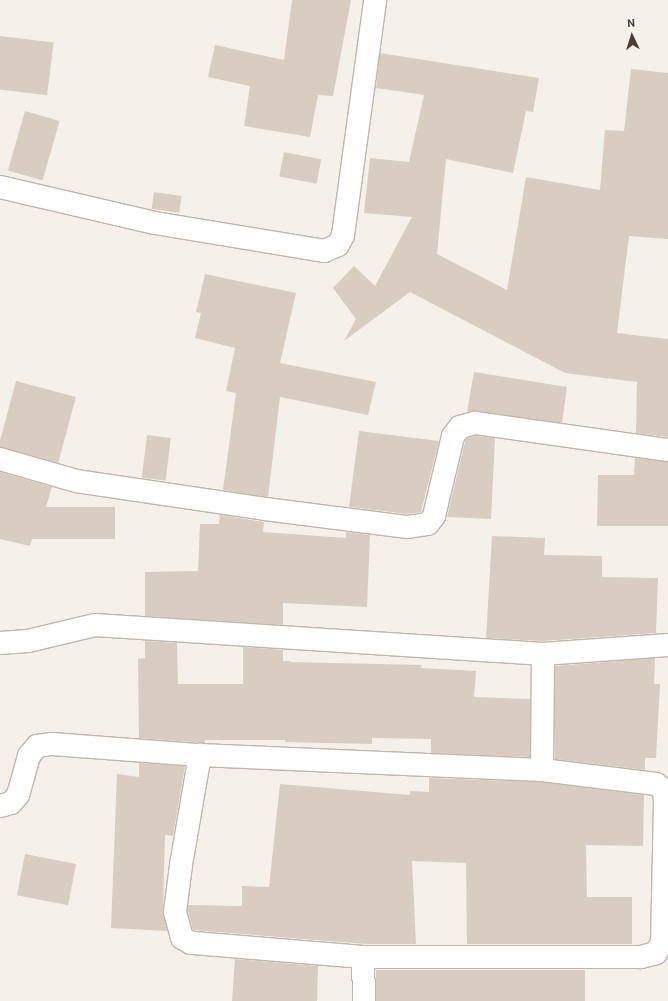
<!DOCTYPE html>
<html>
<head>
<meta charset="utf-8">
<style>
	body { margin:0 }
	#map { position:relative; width:668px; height:1001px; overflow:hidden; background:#f5f0ea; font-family:Roboto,sans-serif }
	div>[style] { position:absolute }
	.building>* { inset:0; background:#d9cdc2; transform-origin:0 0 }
	.roads { filter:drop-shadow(1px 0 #c0b6ac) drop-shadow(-1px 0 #c0b6ac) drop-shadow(0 1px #c0b6ac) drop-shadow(0 -1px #c0b6ac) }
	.minor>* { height:22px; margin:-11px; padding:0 11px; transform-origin:11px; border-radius:11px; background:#fff }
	span { translate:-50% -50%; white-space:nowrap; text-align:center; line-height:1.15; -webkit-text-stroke:3px #fff; paint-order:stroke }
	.north { position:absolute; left:612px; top:16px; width:40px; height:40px; -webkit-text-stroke:3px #fff; paint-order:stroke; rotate:356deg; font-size:11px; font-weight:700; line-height:16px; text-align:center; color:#493f38 }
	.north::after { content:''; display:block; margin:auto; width:14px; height:18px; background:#493f38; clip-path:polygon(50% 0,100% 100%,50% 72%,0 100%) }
</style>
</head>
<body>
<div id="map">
	<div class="building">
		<div style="clip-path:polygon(292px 0,351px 0,333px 96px,318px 95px,310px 137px,244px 126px,250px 86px,208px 77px,215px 45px,284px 60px)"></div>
		<div style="left:0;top:36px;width:54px;height:53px;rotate:7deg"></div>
		<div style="clip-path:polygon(380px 53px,539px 78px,533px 112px,526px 111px,513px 173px,446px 159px,437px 254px,507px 290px,526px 177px,600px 190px,605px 130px,624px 131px,631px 69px,668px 73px,668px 239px,629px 236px,617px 333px,668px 339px,668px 437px,636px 433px,637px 382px,565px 373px,410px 292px,344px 341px,356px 319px,333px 288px,354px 266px,375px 286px,412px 217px,364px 213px,370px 158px,409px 162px,424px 95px,376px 88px)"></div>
		<div style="left:25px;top:111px;width:36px;height:62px;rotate:16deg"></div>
		<div style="left:284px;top:152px;width:38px;height:25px;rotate:11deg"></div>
		<div style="left:154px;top:192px;width:28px;height:17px;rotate:8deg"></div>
		<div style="clip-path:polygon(205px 274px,296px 293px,280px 363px,376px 382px,368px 415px,280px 397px,268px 497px,223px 490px,236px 393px,226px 391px,235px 348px,195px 338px,201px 313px,196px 312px)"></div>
		<div style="clip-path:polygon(474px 372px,567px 387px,562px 423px,477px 411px,467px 412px)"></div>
		<div style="left:16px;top:381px;width:62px;height:68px;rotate:15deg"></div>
		<div style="clip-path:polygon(359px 431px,439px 441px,421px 512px,408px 514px,349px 507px)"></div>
		<div style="left:147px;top:435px;width:24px;height:43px;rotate:7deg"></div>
		<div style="clip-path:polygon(476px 436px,495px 438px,491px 519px,447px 517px,465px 442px,467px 438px)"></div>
		<div style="clip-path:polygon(635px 458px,668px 462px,668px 526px,597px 526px,598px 475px,634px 475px)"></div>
		<div style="clip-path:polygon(0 472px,52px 487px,46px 507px,115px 507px,115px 539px,32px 539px,30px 546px,0 539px)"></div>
		<div style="clip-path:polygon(220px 515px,264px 522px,263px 532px,346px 538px,346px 532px,370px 535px,367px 607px,283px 603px,283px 625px,145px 616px,145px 572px,198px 571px,200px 524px,219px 524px)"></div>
		<div style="clip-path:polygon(492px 536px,545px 538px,544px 555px,602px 556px,602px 577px,658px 578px,656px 633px,543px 641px,486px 638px)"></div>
		<div style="clip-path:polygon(145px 641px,177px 643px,178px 684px,243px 684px,243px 647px,283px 650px,283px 661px,290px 661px,290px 662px,422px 665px,421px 668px,476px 671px,474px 697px,530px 699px,530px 757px,431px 753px,431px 739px,372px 738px,372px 744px,285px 742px,285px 740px,205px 740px,205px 743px,139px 738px,138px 659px,145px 658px)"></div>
		<div style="clip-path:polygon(655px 658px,654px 684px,660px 684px,656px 758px,645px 758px,645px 770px,555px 759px,555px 666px)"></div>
		<div style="clip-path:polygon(139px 763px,185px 766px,173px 836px,165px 835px,163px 911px,167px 931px,111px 928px,117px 774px,139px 777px)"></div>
		<div style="clip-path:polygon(429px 778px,541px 782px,644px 795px,643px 846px,586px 845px,587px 897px,632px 897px,632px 944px,467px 944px,466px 863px,412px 861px,416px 944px,366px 944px,193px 930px,188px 911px,188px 905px,242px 906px,242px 886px,269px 887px,280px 784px,410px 795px,410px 791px,429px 792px)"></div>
		<div style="left:25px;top:854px;width:52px;height:42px;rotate:11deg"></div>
		<div style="clip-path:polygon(235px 959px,318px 966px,317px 1001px,232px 1001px)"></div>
		<div style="left:376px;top:970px;width:209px;height:31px"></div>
	</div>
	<div class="roads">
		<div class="minor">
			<div style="left:0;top:187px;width:159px;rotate:13.1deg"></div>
			<div style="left:155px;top:223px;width:171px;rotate:9.4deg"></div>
			<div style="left:324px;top:251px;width:15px;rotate:-23deg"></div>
			<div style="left:338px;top:245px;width:11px;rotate:-63deg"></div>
			<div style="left:343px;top:235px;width:237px;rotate:-82.2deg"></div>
			<div style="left:0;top:459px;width:79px;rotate:16.1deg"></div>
			<div style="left:76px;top:481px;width:191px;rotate:8.4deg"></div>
			<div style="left:265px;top:509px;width:144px;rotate:7.2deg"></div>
			<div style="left:408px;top:527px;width:20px;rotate:-9deg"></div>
			<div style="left:428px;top:524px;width:10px;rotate:-53deg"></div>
			<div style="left:434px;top:516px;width:82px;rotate:-76.6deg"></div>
			<div style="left:453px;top:436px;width:11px;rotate:-52deg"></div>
			<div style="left:460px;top:427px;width:16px;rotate:-15deg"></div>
			<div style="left:475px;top:423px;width:195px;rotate:8deg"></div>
			<div style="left:0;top:643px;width:28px;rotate:-4deg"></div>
			<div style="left:28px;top:641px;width:69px;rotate:-13.4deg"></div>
			<div style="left:95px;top:625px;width:449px;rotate:3.7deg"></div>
			<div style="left:200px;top:755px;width:342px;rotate:2.5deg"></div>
			<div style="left:542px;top:770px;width:115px;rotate:7deg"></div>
			<div style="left:656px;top:784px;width:10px;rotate:37deg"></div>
			<div style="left:664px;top:790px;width:12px;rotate:85deg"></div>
			<div style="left:665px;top:802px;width:140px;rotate:91.2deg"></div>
			<div style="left:662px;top:942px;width:13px;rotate:119deg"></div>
			<div style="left:656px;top:953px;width:16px;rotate:165deg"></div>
			<div style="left:641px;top:957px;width:278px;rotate:180deg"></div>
			<div style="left:363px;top:957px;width:173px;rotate:-175.3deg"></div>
			<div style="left:191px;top:943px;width:10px;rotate:-151deg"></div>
			<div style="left:182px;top:938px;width:27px;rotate:-105deg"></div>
			<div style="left:175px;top:912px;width:47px;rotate:-82.7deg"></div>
			<div style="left:181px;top:865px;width:112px;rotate:-80.2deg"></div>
			<div style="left:542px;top:770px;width:116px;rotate:-89.5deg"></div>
			<div style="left:543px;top:654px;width:125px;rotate:-4.1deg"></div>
			<div style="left:0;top:806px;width:11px;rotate:-15deg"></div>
			<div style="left:11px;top:803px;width:11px;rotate:-49deg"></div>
			<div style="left:18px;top:795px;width:41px;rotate:-74.2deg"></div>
			<div style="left:29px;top:756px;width:13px;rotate:-51deg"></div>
			<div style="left:37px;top:746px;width:15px;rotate:-8deg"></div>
			<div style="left:52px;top:744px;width:148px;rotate:4.3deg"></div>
			<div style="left:363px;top:957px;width:44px;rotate:88.7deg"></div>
		</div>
	</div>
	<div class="north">N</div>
</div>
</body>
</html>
